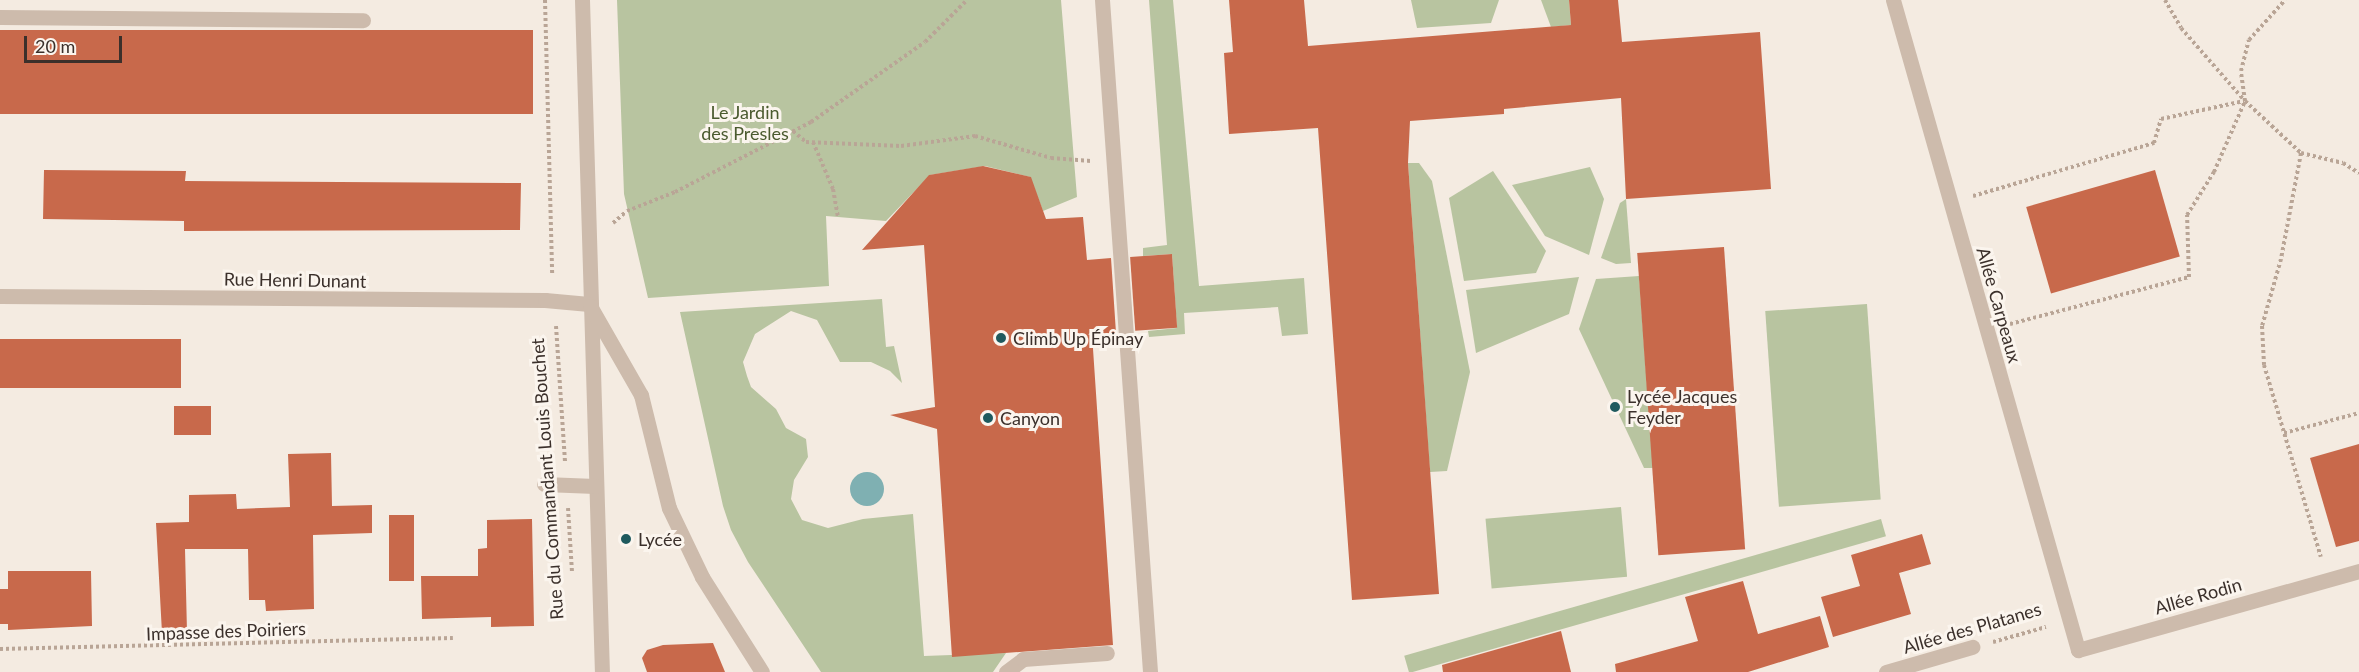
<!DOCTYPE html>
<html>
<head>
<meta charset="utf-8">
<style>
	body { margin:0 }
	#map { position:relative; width:2359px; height:672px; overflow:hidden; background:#f4ebe1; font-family:Lato,sans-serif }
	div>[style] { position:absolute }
	.green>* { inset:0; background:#b8c4a0; transform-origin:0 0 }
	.water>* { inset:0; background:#7fb0b2 }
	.round { border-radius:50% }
	.building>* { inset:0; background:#c8694b; transform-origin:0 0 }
	.path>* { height:4px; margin-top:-2px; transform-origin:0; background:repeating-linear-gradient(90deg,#b9a596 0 3px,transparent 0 6px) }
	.minor>* { height:15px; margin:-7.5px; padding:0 7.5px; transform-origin:7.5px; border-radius:7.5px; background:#cdbbac }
	.dots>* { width:16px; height:16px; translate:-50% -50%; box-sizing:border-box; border:3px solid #fbf5ee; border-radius:50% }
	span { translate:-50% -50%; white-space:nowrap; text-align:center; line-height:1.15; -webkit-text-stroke:6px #fbf5ee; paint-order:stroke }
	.park-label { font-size:18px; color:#4a5a2e }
	.street-label { font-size:18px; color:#3b302b }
	.poi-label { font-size:18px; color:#3b302b }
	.left { translate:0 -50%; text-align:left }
	.scale { position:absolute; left:24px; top:36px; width:98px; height:27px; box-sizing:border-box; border:3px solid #3b302b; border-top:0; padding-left:8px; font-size:18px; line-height:21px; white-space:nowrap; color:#3b302b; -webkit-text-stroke:4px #fbf5ee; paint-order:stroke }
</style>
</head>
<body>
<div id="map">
	<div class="green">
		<div style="clip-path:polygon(617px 0,1061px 0,1077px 197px,1043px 211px,1030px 177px,985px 166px,930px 175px,886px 221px,826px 216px,829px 286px,648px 298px,624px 194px)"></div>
		<div style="clip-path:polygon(1149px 0,1173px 0,1199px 286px,1304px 278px,1308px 334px,1282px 336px,1278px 307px,1184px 313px,1185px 334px,1149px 337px,1148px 331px,1177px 328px,1172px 254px,1143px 256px,1143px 248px,1167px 245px)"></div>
		<div style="clip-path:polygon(1411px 0,1499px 0,1491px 23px,1417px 28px)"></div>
		<div style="clip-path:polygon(1541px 0,1569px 0,1571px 25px,1551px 27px)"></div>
		<div style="clip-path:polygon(1408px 163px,1419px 163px,1432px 181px,1470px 372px,1447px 471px,1430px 472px)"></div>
		<div style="clip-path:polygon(1590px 167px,1604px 199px,1589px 255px,1545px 236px,1512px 185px)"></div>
		<div style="clip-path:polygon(1493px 171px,1546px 251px,1536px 273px,1464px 281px,1449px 198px)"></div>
		<div style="clip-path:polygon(1626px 199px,1631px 263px,1616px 264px,1601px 258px,1620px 203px)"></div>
		<div style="clip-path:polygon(1639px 276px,1653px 468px,1644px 468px,1579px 329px,1596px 279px)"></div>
		<div style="clip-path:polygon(1579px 277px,1569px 314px,1476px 353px,1466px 290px)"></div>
		<div style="clip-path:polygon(882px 299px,886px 347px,894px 346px,902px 383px,890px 371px,871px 362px,840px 362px,817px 320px,791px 311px,755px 334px,743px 362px,747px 376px,751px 387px,776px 409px,786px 428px,806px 439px,808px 457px,794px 480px,791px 499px,802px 520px,828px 528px,863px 519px,913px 514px,924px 656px,1006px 653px,993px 672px,821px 672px,748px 562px,731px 530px,723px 506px,680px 312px)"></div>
		<div style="left:1867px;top:304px;width:196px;height:102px;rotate:86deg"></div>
		<div style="left:1621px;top:507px;width:70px;height:136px;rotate:85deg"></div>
		<div style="left:1881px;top:519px;width:18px;height:496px;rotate:74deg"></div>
	</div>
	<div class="water">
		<div class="round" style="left:850px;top:472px;width:34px;height:34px"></div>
	</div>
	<div class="building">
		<div style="clip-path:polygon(1229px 0,1304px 0,1308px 46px,1571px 25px,1569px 0,1618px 0,1622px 42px,1760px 32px,1771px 189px,1626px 199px,1621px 98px,1504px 109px,1504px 114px,1410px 121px,1408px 163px,1439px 594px,1352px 600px,1318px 128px,1229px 134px,1224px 53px,1233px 52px)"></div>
		<div style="left:0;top:30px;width:533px;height:84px"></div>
		<div style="clip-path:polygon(983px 166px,1031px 177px,1046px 219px,1083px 217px,1087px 260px,1111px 258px,1116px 333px,1092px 334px,1113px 645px,952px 657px,937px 429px,890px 415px,935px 407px,924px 245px,862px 250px,929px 175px)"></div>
		<div style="clip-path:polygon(44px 170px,186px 171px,185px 181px,521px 183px,520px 230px,184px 231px,184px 221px,43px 219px)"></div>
		<div style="left:2155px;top:170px;width:90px;height:134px;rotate:74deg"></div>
		<div style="left:1724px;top:247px;width:303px;height:87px;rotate:86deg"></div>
		<div style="left:1172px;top:254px;width:74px;height:42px;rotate:86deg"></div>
		<div style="left:0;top:339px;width:181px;height:49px"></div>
		<div style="left:174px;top:406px;width:37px;height:29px"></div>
		<div style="clip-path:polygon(2359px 444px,2359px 541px,2336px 547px,2310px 458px)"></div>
		<div style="clip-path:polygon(331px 453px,332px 506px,372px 505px,372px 533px,313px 535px,314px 609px,266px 611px,265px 600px,249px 600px,248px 549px,185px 549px,187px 632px,162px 633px,156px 523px,189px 522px,189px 495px,236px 494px,237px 509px,290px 507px,288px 454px)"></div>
		<div style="left:389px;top:515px;width:25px;height:66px"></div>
		<div style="clip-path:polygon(532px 519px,534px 626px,491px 627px,491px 617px,422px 619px,421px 576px,478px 576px,478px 549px,487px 548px,487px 520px)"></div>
		<div style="clip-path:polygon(1922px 534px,1931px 564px,1899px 573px,1911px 614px,1833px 637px,1821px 597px,1860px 586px,1851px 555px)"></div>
		<div style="clip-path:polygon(8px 571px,91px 571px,92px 626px,8px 630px,8px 624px,0 624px,0 589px,8px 589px)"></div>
		<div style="clip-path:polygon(1743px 581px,1758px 634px,1820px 616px,1829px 647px,1748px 672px,1616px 672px,1615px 664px,1698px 641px,1685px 597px)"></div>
		<div style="clip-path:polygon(1561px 631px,1571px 672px,1443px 672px,1442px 665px)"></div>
		<div style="clip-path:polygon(713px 643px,725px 672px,647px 672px,642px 658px,647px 650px,663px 645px)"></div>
	</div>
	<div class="path">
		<div style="left:545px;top:0;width:276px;rotate:88.5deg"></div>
		<div style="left:2165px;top:0;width:32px;rotate:60deg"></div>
		<div style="left:2181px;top:28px;width:97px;rotate:48.8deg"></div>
		<div style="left:2245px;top:101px;width:30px;rotate:-98deg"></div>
		<div style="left:2241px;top:71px;width:32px;rotate:-76deg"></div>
		<div style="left:2249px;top:40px;width:54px;rotate:-48deg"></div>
		<div style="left:2245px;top:101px;width:76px;rotate:42.9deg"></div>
		<div style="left:2301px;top:153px;width:43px;rotate:13.4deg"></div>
		<div style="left:2343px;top:163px;width:19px;rotate:32deg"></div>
		<div style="left:793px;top:131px;width:17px;rotate:40deg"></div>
		<div style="left:806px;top:142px;width:95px;rotate:2.4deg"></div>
		<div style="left:901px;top:146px;width:75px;rotate:-7.7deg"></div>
		<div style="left:975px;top:136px;width:79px;rotate:16.1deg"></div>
		<div style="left:1051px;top:158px;width:40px;rotate:4.3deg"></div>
		<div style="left:813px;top:142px;width:51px;rotate:66.9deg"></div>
		<div style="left:833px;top:189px;width:28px;rotate:80deg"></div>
		<div style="left:2301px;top:153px;width:108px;rotate:100.7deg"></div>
		<div style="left:2281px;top:259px;width:70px;rotate:105.8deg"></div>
		<div style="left:2262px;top:326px;width:39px;rotate:87deg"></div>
		<div style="left:2264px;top:365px;width:200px;rotate:73.5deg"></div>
		<div style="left:1973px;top:196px;width:189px;rotate:-16.3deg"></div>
		<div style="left:2154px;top:143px;width:25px;rotate:-74deg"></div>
		<div style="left:2161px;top:119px;width:85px;rotate:-12.2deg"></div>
		<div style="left:613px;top:223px;width:18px;rotate:-41deg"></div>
		<div style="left:627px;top:211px;width:52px;rotate:-21.6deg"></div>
		<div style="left:675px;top:192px;width:153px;rotate:-27.2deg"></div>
		<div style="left:811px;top:122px;width:139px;rotate:-35.1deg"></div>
		<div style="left:925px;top:42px;width:59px;rotate:-45deg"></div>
		<div style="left:2010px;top:324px;width:185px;rotate:-14.7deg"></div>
		<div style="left:2189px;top:277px;width:62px;rotate:-91.8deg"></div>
		<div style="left:2187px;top:215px;width:51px;rotate:-57.9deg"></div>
		<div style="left:2214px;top:172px;width:77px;rotate:-66.4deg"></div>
		<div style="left:556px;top:326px;width:136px;rotate:86.2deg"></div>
		<div style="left:2284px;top:433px;width:78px;rotate:-14.9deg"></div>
		<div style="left:568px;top:508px;width:64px;rotate:86.4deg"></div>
		<div style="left:1993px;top:642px;width:55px;rotate:-15.8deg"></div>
		<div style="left:0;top:649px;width:453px;rotate:-1.4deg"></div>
	</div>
	<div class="minor">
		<div style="left:582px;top:0;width:672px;rotate:88.3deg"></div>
		<div style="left:1102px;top:0;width:674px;rotate:85.91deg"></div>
		<div style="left:1893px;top:0;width:676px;rotate:74.11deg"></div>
		<div style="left:2078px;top:650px;width:292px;rotate:-15.7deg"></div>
		<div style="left:0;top:17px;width:363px;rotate:0.5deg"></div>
		<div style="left:0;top:296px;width:545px;rotate:0.42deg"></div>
		<div style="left:545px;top:300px;width:44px;rotate:5.2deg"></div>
		<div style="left:590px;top:306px;width:103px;rotate:60.2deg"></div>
		<div style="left:641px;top:395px;width:116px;rotate:76.1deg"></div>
		<div style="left:669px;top:508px;width:76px;rotate:64.4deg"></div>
		<div style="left:702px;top:577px;width:112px;rotate:57.7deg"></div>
		<div style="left:544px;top:484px;width:51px;rotate:2.2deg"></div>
		<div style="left:1006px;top:672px;width:21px;rotate:-37deg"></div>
		<div style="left:1023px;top:659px;width:84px;rotate:-4.1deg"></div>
		<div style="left:1886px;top:672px;width:90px;rotate:-16.2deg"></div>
	</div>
	<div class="dots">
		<div style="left:1001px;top:338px;background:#1f5a5e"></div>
		<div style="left:1615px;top:407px;background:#1f5a5e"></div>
		<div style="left:988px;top:418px;background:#1f5a5e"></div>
		<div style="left:626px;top:539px;background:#1f5a5e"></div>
	</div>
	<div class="park-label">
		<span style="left:745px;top:123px">Le Jardin<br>des Presles</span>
	</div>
	<div class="street-label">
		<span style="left:295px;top:280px;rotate:1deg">Rue Henri Dunant</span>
		<span style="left:1999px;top:305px;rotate:74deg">Allée Carpeaux</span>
		<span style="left:547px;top:479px;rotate:-94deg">Rue du Commandant Louis Bouchet</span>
		<span style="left:2198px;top:596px;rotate:-16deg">Allée Rodin</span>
		<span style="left:1972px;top:628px;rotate:-16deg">Allée des Platanes</span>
		<span style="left:226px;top:631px;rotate:-2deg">Impasse des Poiriers</span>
	</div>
	<div class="poi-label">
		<span class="left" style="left:1013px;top:338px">Climb Up Épinay</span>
		<span class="left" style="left:1627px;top:407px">Lycée Jacques<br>Feyder</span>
		<span class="left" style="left:1000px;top:418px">Canyon</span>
		<span class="left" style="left:638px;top:539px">Lycée</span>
	</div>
	<div class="scale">20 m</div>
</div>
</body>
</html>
